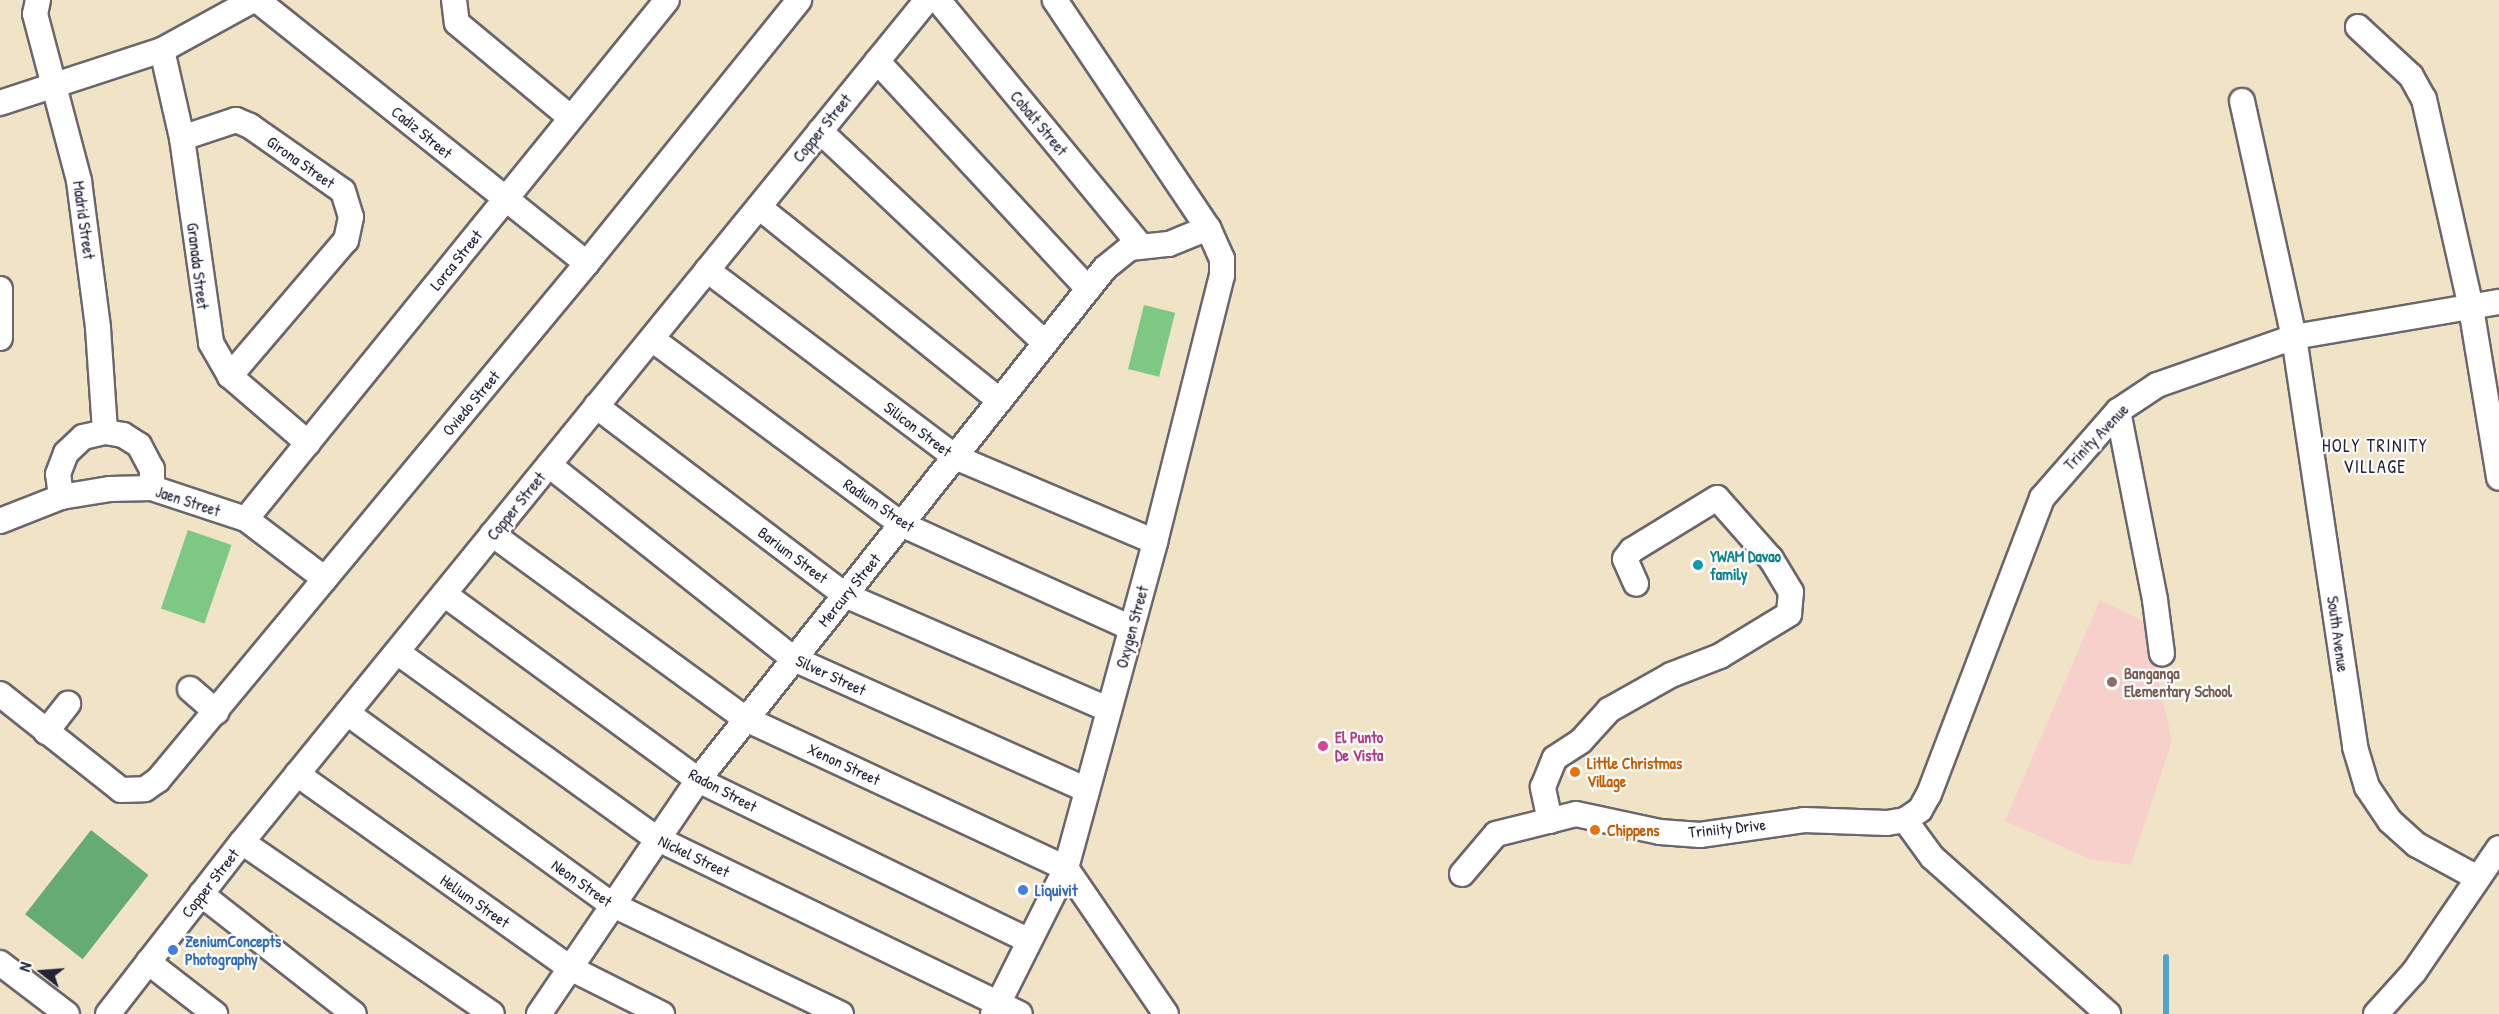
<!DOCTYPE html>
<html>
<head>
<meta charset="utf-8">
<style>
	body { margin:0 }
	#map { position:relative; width:2499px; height:1014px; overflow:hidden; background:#f1e3c6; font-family:"Patrick Hand",sans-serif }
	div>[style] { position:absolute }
	.built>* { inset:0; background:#f7d0cc }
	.green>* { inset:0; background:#7dc885; transform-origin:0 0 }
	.forest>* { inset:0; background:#66ac72; transform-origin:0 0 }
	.stream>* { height:6px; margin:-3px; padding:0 3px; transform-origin:3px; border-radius:3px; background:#51a3cc }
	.roads { filter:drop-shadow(2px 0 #6a666c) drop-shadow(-2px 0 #6a666c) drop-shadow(0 2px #6a666c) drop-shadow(0 -2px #6a666c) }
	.minor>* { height:24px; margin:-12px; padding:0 12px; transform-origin:12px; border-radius:12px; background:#fff }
	.dots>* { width:16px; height:16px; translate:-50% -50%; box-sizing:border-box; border:3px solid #fff; border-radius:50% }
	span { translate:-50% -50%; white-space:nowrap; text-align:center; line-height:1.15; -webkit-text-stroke:4.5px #fff; paint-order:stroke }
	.street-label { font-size:16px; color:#22223b }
	.culture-label { font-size:16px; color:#0d838f; font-weight:700 }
	.left { translate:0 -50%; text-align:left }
	.education-label { font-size:16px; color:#785e54; font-weight:700 }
	.hotel-label { font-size:16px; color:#b23c85; font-weight:700 }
	.food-label { font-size:16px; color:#c56008; font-weight:700 }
	.shop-label { font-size:16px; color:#366cbe; font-weight:700 }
	.neighbourhood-label { font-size:18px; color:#22223b; letter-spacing:1.5px }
	.north { position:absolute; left:12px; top:942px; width:60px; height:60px; -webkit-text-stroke:4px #fff; paint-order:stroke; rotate:287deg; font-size:16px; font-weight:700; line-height:24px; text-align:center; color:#22223b }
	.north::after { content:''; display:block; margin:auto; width:21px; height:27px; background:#22223b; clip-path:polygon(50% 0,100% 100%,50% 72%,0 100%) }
</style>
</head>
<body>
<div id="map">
	<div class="built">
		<div style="clip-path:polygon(2100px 600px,2145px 622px,2172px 741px,2131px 865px,2090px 859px,2005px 821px)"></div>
	</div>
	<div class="green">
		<div style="left:1144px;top:305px;width:32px;height:66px;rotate:14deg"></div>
		<div style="left:188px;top:530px;width:46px;height:83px;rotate:19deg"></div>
	</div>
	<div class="forest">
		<div style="left:91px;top:830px;width:73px;height:107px;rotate:38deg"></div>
	</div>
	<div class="stream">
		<div style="left:2166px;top:1014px;width:57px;rotate:-90deg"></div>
	</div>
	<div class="roads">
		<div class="minor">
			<div style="left:38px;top:0;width:14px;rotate:102deg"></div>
			<div style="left:35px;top:14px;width:173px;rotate:75.2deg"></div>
			<div style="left:79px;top:181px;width:148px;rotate:82.6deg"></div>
			<div style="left:98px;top:328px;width:104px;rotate:86.1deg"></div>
			<div style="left:257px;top:0;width:422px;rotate:38.6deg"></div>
			<div style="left:454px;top:0;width:23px;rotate:83deg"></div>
			<div style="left:457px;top:23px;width:148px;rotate:39.8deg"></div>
			<div style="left:938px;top:0;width:319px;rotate:50.5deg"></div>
			<div style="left:2358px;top:27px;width:72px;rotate:42.8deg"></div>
			<div style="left:2411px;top:76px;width:26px;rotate:61deg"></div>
			<div style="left:2424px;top:99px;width:214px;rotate:77.3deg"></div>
			<div style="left:2471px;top:308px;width:172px;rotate:80.6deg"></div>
			<div style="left:162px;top:50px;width:90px;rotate:77.2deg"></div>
			<div style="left:182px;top:138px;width:207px;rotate:81.9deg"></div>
			<div style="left:211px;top:343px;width:38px;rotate:60deg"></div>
			<div style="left:230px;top:376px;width:103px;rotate:40.7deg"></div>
			<div style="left:877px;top:61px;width:311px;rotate:47.2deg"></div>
			<div style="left:2242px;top:101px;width:242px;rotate:77.6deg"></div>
			<div style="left:2294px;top:337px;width:415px;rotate:81.5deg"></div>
			<div style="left:2355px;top:747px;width:42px;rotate:73.3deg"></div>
			<div style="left:2367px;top:787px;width:41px;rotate:55.9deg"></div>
			<div style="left:2390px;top:821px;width:36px;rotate:42deg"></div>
			<div style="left:2417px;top:845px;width:67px;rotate:28.5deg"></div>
			<div style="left:0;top:103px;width:170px;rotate:-18.1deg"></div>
			<div style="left:162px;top:50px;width:104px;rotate:-28.8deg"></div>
			<div style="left:820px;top:131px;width:309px;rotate:43.3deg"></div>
			<div style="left:182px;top:138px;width:57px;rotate:-18.4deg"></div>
			<div style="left:236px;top:120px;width:15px;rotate:23deg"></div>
			<div style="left:250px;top:126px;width:113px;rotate:35deg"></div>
			<div style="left:343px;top:191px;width:27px;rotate:73deg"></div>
			<div style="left:351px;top:217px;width:24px;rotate:102deg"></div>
			<div style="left:346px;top:240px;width:179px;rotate:130.5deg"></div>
			<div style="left:759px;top:207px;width:309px;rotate:38.8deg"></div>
			<div style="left:707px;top:270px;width:311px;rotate:37deg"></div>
			<div style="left:955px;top:457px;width:217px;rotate:23deg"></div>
			<div style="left:0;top:289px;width:49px;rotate:90deg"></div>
			<div style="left:652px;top:339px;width:310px;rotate:36.6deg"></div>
			<div style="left:901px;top:524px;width:252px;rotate:24.3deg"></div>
			<div style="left:596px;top:406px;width:313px;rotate:37.2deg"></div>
			<div style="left:845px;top:595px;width:288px;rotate:23.5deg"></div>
			<div style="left:2118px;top:411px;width:193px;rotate:78.9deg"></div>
			<div style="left:2155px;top:600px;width:54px;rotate:82.6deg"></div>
			<div style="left:549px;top:465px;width:313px;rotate:38.4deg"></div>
			<div style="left:794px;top:659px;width:321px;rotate:24.1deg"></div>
			<div style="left:61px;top:497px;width:23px;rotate:-97deg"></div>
			<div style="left:58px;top:474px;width:22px;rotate:-69deg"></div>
			<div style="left:66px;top:453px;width:23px;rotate:-43deg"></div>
			<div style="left:83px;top:437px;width:23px;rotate:-13deg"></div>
			<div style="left:105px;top:432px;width:18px;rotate:9deg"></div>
			<div style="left:123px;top:435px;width:19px;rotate:32deg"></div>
			<div style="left:139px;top:445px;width:27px;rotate:62deg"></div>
			<div style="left:152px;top:469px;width:19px;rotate:90deg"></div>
			<div style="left:246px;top:519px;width:668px;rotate:-50.95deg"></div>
			<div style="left:0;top:521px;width:66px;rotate:-21.5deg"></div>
			<div style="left:61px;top:497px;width:50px;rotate:-9.3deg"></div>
			<div style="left:110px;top:489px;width:42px;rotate:-1.4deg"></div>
			<div style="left:152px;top:488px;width:99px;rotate:18.3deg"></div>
			<div style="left:246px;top:519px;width:99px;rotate:37.2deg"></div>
			<div style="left:492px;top:534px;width:314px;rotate:36.1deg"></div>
			<div style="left:746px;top:719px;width:353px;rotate:25deg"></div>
			<div style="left:1066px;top:868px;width:177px;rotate:55.6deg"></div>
			<div style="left:444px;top:594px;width:315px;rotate:36.2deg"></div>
			<div style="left:698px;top:780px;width:368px;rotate:25.9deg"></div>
			<div style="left:397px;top:652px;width:319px;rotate:35.7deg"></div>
			<div style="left:656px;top:838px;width:404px;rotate:25.8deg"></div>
			<div style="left:190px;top:689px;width:35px;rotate:41deg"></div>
			<div style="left:0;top:694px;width:154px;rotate:38.4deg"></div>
			<div style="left:121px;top:790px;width:24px;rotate:-2deg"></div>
			<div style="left:145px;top:789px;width:16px;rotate:-35deg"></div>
			<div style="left:158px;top:780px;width:672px;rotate:-50.31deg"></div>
			<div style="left:587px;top:263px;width:338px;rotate:-51.1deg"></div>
			<div style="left:347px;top:713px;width:326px;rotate:35.9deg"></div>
			<div style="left:611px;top:904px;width:255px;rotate:25.6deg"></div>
			<div style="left:46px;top:732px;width:36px;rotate:-52deg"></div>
			<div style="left:297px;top:774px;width:335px;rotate:35.4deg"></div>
			<div style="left:570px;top:968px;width:103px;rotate:26.6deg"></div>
			<div style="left:1905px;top:820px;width:46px;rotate:53.9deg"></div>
			<div style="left:1932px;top:857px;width:236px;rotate:41.7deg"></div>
			<div style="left:1550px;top:821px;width:35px;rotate:-102deg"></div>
			<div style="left:1543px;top:787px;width:31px;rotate:-68deg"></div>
			<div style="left:1555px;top:758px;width:31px;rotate:-33deg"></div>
			<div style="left:1581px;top:741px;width:42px;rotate:-47.9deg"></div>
			<div style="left:1609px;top:710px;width:71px;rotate:-29.4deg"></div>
			<div style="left:1671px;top:675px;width:53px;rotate:-21.2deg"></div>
			<div style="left:1720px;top:656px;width:81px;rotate:-31.3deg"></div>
			<div style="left:1789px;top:614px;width:22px;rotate:-85deg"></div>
			<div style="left:1791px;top:592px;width:39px;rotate:-121deg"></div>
			<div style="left:1771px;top:559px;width:81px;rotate:-131.5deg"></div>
			<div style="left:1717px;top:498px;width:100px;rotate:148.5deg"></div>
			<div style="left:1632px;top:550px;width:11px;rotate:128deg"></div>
			<div style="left:1625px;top:559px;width:27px;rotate:66deg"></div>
			<div style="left:242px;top:842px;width:303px;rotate:34.5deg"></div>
			<div style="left:1462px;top:874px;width:52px;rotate:-49.6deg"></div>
			<div style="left:1496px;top:834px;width:82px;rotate:-14deg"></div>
			<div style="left:1576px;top:814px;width:86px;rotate:12.1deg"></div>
			<div style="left:1660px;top:832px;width:40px;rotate:4.3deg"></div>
			<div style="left:1700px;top:835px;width:105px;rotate:-8.2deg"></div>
			<div style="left:1804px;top:820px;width:83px;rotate:2.1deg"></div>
			<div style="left:1887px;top:823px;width:18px;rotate:-9deg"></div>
			<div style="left:1905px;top:820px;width:18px;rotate:-34deg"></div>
			<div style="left:1920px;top:810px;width:18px;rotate:-61deg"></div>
			<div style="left:1929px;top:794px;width:317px;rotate:-69.1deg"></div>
			<div style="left:2042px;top:498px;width:116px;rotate:-48.9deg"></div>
			<div style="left:2118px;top:411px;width:47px;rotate:-33.7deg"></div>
			<div style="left:2157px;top:385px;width:145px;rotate:-19.3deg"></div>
			<div style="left:2294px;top:337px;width:208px;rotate:-9.7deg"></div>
			<div style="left:201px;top:894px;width:194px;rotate:38.1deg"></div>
			<div style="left:148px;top:962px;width:85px;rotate:37.8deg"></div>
			<div style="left:0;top:963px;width:84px;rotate:37.3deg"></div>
			<div style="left:108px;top:1014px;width:218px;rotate:-52.1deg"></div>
			<div style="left:242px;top:842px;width:1085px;rotate:-50.87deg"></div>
			<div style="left:539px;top:1014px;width:283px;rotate:-55.8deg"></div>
			<div style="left:698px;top:780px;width:654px;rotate:-51.52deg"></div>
			<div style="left:1105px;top:268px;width:32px;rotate:-39deg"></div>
			<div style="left:1130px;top:248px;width:39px;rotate:-6deg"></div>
			<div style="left:1169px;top:244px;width:42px;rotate:-22.3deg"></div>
			<div style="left:993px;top:1014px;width:163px;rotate:-63.4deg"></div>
			<div style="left:1066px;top:868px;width:338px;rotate:-74.7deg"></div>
			<div style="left:1155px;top:542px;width:275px;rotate:-75.9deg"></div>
			<div style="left:1222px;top:275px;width:16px;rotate:-90deg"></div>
			<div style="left:1222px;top:259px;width:34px;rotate:-114deg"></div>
			<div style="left:1208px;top:228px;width:275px;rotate:-123.9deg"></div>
			<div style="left:2376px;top:1014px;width:57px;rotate:-47.9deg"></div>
			<div style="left:2414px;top:972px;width:150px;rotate:-55.6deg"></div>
		</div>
	</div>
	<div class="dots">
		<div style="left:1698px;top:565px;background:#0f9aa8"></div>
		<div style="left:2112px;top:682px;background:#8d6e63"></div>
		<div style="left:1323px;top:746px;background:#d1479c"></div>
		<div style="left:1575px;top:772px;background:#e8710a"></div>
		<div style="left:1595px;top:830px;background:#e8710a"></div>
		<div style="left:1023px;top:890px;background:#3f7fe0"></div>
		<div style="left:173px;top:950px;background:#3f7fe0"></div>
	</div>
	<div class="street-label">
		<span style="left:1039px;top:123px;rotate:50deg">Cobalt Street</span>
		<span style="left:822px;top:128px;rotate:-51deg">Copper Street</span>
		<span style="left:422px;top:132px;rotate:39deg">Cadiz Street</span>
		<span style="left:301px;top:162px;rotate:35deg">Girona Street</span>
		<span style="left:84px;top:220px;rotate:82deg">Madrid Street</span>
		<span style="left:456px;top:260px;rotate:-51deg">Lorca Street</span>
		<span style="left:198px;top:266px;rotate:83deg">Granada Street</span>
		<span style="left:471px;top:403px;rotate:-50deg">Oviedo Street</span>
		<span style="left:918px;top:429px;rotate:37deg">Silicon Street</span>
		<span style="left:2096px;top:437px;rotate:-46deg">Trinity Avenue</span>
		<span style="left:188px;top:501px;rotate:18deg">Jaen Street</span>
		<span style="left:879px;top:505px;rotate:34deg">Radium Street</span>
		<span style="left:516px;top:506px;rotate:-51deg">Copper Street</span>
		<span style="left:793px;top:555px;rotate:37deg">Barium Street</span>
		<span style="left:849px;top:590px;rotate:-51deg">Mercury Street</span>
		<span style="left:1132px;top:627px;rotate:-75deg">Oxygen Street</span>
		<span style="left:2338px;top:634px;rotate:82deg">South Avenue</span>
		<span style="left:831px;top:675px;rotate:25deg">Silver Street</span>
		<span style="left:844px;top:764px;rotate:25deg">Xenon Street</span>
		<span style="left:723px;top:790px;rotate:28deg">Radon Street</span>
		<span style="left:1727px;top:828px;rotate:-6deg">Triniity Drive</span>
		<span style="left:694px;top:856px;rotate:26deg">Nickel Street</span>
		<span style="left:210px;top:883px;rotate:-52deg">Copper Street</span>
		<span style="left:582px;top:883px;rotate:35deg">Neon Street</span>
		<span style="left:475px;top:901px;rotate:35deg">Helium Street</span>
	</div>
	<div class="culture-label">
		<span class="left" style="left:1710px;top:565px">YWAM Davao<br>family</span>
	</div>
	<div class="education-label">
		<span class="left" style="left:2124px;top:682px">Banganga<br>Elementary School</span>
	</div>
	<div class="hotel-label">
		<span class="left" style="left:1335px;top:746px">El Punto<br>De Vista</span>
	</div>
	<div class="food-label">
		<span class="left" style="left:1587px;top:772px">Little Christmas<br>Village</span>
		<span class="left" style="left:1607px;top:830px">Chippens</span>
	</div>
	<div class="shop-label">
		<span class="left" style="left:1035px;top:890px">Liquivit</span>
		<span class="left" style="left:185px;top:950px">ZeniumConcepts<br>Photography</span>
	</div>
	<div class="neighbourhood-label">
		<span style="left:2375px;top:457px">HOLY TRINITY<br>VILLAGE</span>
	</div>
	<div class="north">N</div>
</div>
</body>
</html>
